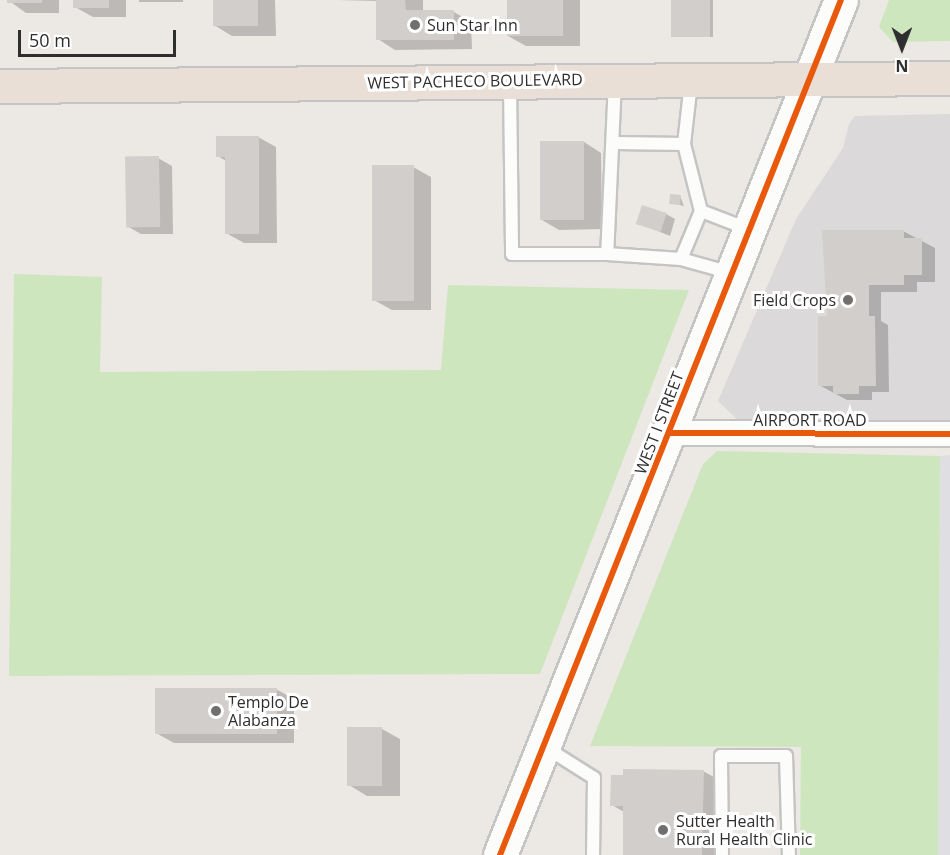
<!DOCTYPE html>
<html>
<head>
<meta charset="utf-8">
<style>
	body { margin:0 }
	#map { position:relative; width:950px; height:855px; overflow:hidden; background:#ece8e4; font-family:"Open Sans",sans-serif }
	div>[style] { position:absolute }
	.industrial>* { inset:0; background:#dcd9db }
	.airport>* { inset:0; background:#dfdee2 }
	.green>* { inset:0; background:#cee6be }
	.shadow>* { inset:0; background:#0003; transform-origin:0 0 }
	.building>* { inset:0; background:#d1cecb; transform-origin:0 0 }
	.roads { filter:drop-shadow(2px 0 #c5c4c5) drop-shadow(-2px 0 #c5c4c5) drop-shadow(0 2px #c5c4c5) drop-shadow(0 -2px #c5c4c5) }
	.lane>* { height:12px; margin:-6px; padding:0 6px; transform-origin:6px; border-radius:6px; background:#fcfcfb }
	.street>* { height:24px; margin:-12px; padding:0 12px; transform-origin:12px; border-radius:12px; background:#fcfcfb }
	.secondary>* { height:33px; margin:-16.5px; padding:0 16.5px; transform-origin:16.5px; border-radius:16.5px; background:#fcfcfb }
	.highway>* { height:33px; margin:-16.5px; padding:0 16.5px; transform-origin:16.5px; border-radius:16.5px; background:#eadfd6 }
	.cycleway>* { height:6px; margin:-3px; padding:0 3px; transform-origin:3px; border-radius:3px; background:#e8590c }
	.dots>* { width:16px; height:16px; translate:-50% -50%; box-sizing:border-box; border:3px solid #fff; border-radius:50% }
	span { translate:-50% -50%; white-space:nowrap; text-align:center; line-height:1.15; -webkit-text-stroke:6px #fff; paint-order:stroke }
	.poi-label { font-size:16px; color:#2e2e2e }
	.left { translate:0 -50%; text-align:left }
	.right { translate:-100% -50%; text-align:right }
	.street-label { font-size:16px; color:#2e2e2e }
	.north { position:absolute; left:872px; top:18px; width:60px; height:60px; -webkit-text-stroke:4px #fff; paint-order:stroke; rotate:180deg; font-size:16px; font-weight:700; line-height:24px; text-align:center; color:#2e2e2e }
	.north::after { content:''; display:block; margin:auto; width:21px; height:27px; background:#2e2e2e; clip-path:polygon(50% 0,100% 100%,50% 72%,0 100%) }
	.scale { position:absolute; left:18px; top:30px; width:158px; height:27px; box-sizing:border-box; border:3px solid #2e2e2e; border-top:0; padding-left:8px; font-size:18px; line-height:21px; white-space:nowrap; color:#2e2e2e; -webkit-text-stroke:4px #fff; paint-order:stroke }
</style>
</head>
<body>
<div id="map">
	<div class="industrial">
		<div style="clip-path:polygon(950px 114px,950px 420px,739px 421px,718px 401px,796px 219px,843px 148px,849px 124px,855px 116px)"></div>
	</div>
	<div class="airport">
		<div style="clip-path:polygon(950px 455px,950px 855px,938px 855px,940px 456px)"></div>
	</div>
	<div class="green">
		<div style="clip-path:polygon(889px 0,950px 0,950px 41px,893px 42px,879px 27px)"></div>
		<div style="clip-path:polygon(14px 274px,102px 277px,100px 372px,441px 370px,448px 285px,689px 290px,540px 674px,9px 676px)"></div>
		<div style="clip-path:polygon(717px 451px,940px 456px,938px 855px,800px 855px,801px 747px,590px 746px,703px 464px)"></div>
	</div>
	<div class="shadow">
		<div style="clip-path:polygon(8px 0,59px 0,59px 13px,26px 13px)"></div>
		<div style="clip-path:polygon(75px 0,126px 0,126px 17px,93px 17px,75px 7px)"></div>
		<div style="left:139px;top:0;width:44px;height:2px"></div>
		<div style="clip-path:polygon(214px 0,275px 0,276px 36px,232px 36px,214px 25px)"></div>
		<div style="clip-path:polygon(337px 0,423px 0,423px 12px,454px 12px,471px 22px,472px 49px,395px 50px,378px 39px,378px 1px)"></div>
		<div style="clip-path:polygon(508px 0,580px 0,580px 46px,526px 46px,508px 36px)"></div>
		<div style="left:672px;top:0;width:41px;height:37px"></div>
		<div style="clip-path:polygon(258px 137px,276px 147px,277px 243px,244px 243px,226px 233px,226px 161px,218px 156px)"></div>
		<div style="clip-path:polygon(584px 142px,601px 153px,602px 229px,559px 230px,542px 220px)"></div>
		<div style="clip-path:polygon(158px 158px,172px 166px,173px 234px,141px 234px,127px 226px)"></div>
		<div style="clip-path:polygon(413px 167px,431px 177px,431px 310px,392px 310px,374px 300px)"></div>
		<div style="clip-path:polygon(680px 196px,684px 206px,671px 203px)"></div>
		<div style="clip-path:polygon(666px 214px,675px 219px,670px 236px,638px 223px)"></div>
		<div style="clip-path:polygon(903px 231px,935px 248px,935px 282px,917px 282px,917px 292px,881px 292px,881px 321px,888px 325px,889px 392px,872px 392px,872px 400px,847px 400px,819px 385px,829px 318px)"></div>
		<div style="clip-path:polygon(276px 689px,294px 699px,294px 743px,174px 743px,156px 733px)"></div>
		<div style="clip-path:polygon(349px 729px,382px 729px,400px 739px,400px 796px,367px 796px,349px 785px)"></div>
		<div style="clip-path:polygon(703px 771px,721px 781px,719px 855px,624px 855px,624px 812px,612px 805px)"></div>
	</div>
	<div class="building">
		<div style="left:7px;top:0;width:35px;height:3px"></div>
		<div style="left:73px;top:0;width:36px;height:8px"></div>
		<div style="left:213px;top:0;width:45px;height:26px"></div>
		<div style="clip-path:polygon(376px 0,405px 0,406px 10px,454px 10px,454px 40px,376px 40px)"></div>
		<div style="left:507px;top:0;width:56px;height:36px"></div>
		<div style="left:671px;top:0;width:39px;height:37px"></div>
		<div style="clip-path:polygon(216px 136px,259px 136px,259px 234px,225px 234px,225px 157px,216px 157px)"></div>
		<div style="left:540px;top:141px;width:44px;height:79px"></div>
		<div style="left:159px;top:156px;width:71px;height:34px;rotate:89deg"></div>
		<div style="left:372px;top:165px;width:42px;height:136px"></div>
		<div style="left:670px;top:194px;width:11px;height:10px;rotate:5deg"></div>
		<div style="left:642px;top:205px;width:26px;height:20px;rotate:18deg"></div>
		<div style="clip-path:polygon(822px 230px,904px 230px,904px 238px,922px 238px,922px 275px,904px 275px,904px 285px,869px 285px,869px 316px,875px 316px,876px 386px,859px 386px,859px 394px,833px 394px,833px 386px,818px 386px,818px 316px,827px 316px)"></div>
		<div style="left:155px;top:688px;width:122px;height:46px"></div>
		<div style="left:347px;top:727px;width:35px;height:59px"></div>
		<div style="clip-path:polygon(623px 769px,704px 770px,702px 855px,623px 855px,623px 806px,610px 806px,611px 775px,623px 775px)"></div>
	</div>
	<div class="roads">
		<div class="lane">
			<div style="left:615px;top:81px;width:173px;rotate:92.6deg"></div>
			<div style="left:607px;top:254px;width:74px;rotate:3.9deg"></div>
			<div style="left:681px;top:259px;width:52px;rotate:15.6deg"></div>
			<div style="left:691px;top:82px;width:62px;rotate:96.4deg"></div>
			<div style="left:684px;top:144px;width:69px;rotate:75.8deg"></div>
			<div style="left:701px;top:211px;width:50px;rotate:21deg"></div>
			<div style="left:510px;top:84px;width:170px;rotate:89.3deg"></div>
			<div style="left:512px;top:254px;width:95px"></div>
			<div style="left:615px;top:143px;width:69px;rotate:0.8deg"></div>
			<div style="left:681px;top:259px;width:52px;rotate:-67.4deg"></div>
			<div style="left:545px;top:747px;width:58px;rotate:32.3deg"></div>
			<div style="left:594px;top:778px;width:77px;rotate:90.7deg"></div>
			<div style="left:722px;top:855px;width:99px;rotate:-90.6deg"></div>
			<div style="left:721px;top:756px;width:65px"></div>
			<div style="left:786px;top:756px;width:99px;rotate:88.3deg"></div>
		</div>
		<div class="street">
			<div style="left:670px;top:433px;width:280px;rotate:0.2deg"></div>
		</div>
		<div class="secondary">
			<div style="left:500px;top:855px;width:920px;rotate:-68.26deg"></div>
		</div>
		<div class="highway">
			<div style="left:0;top:86px;width:950px;rotate:-0.48deg"></div>
		</div>
	</div>
	<div class="cycleway">
		<div style="left:670px;top:433px;width:280px;rotate:0.2deg"></div>
		<div style="left:500px;top:855px;width:920px;rotate:-68.26deg"></div>
	</div>
	<div class="dots">
		<div style="left:415px;top:25px;background:#706f6e"></div>
		<div style="left:848px;top:300px;background:#706f6e"></div>
		<div style="left:216px;top:711px;background:#706f6e"></div>
		<div style="left:663px;top:830px;background:#706f6e"></div>
	</div>
	<div class="poi-label">
		<span class="left" style="left:427px;top:25px">Sun Star Inn</span>
		<span class="right" style="left:836px;top:300px">Field Crops</span>
		<span class="left" style="left:228px;top:711px">Templo De<br>Alabanza</span>
		<span class="left" style="left:676px;top:830px">Sutter Health<br>Rural Health Clinic</span>
	</div>
	<div class="street-label">
		<span style="left:475px;top:81px;rotate:-1deg">WEST PACHECO BOULEVARD</span>
		<span style="left:810px;top:420px">AIRPORT ROAD</span>
		<span style="left:659px;top:423px;rotate:-69deg">WEST I STREET</span>
	</div>
	<div class="north">N</div>
	<div class="scale">50 m</div>
</div>
</body>
</html>
